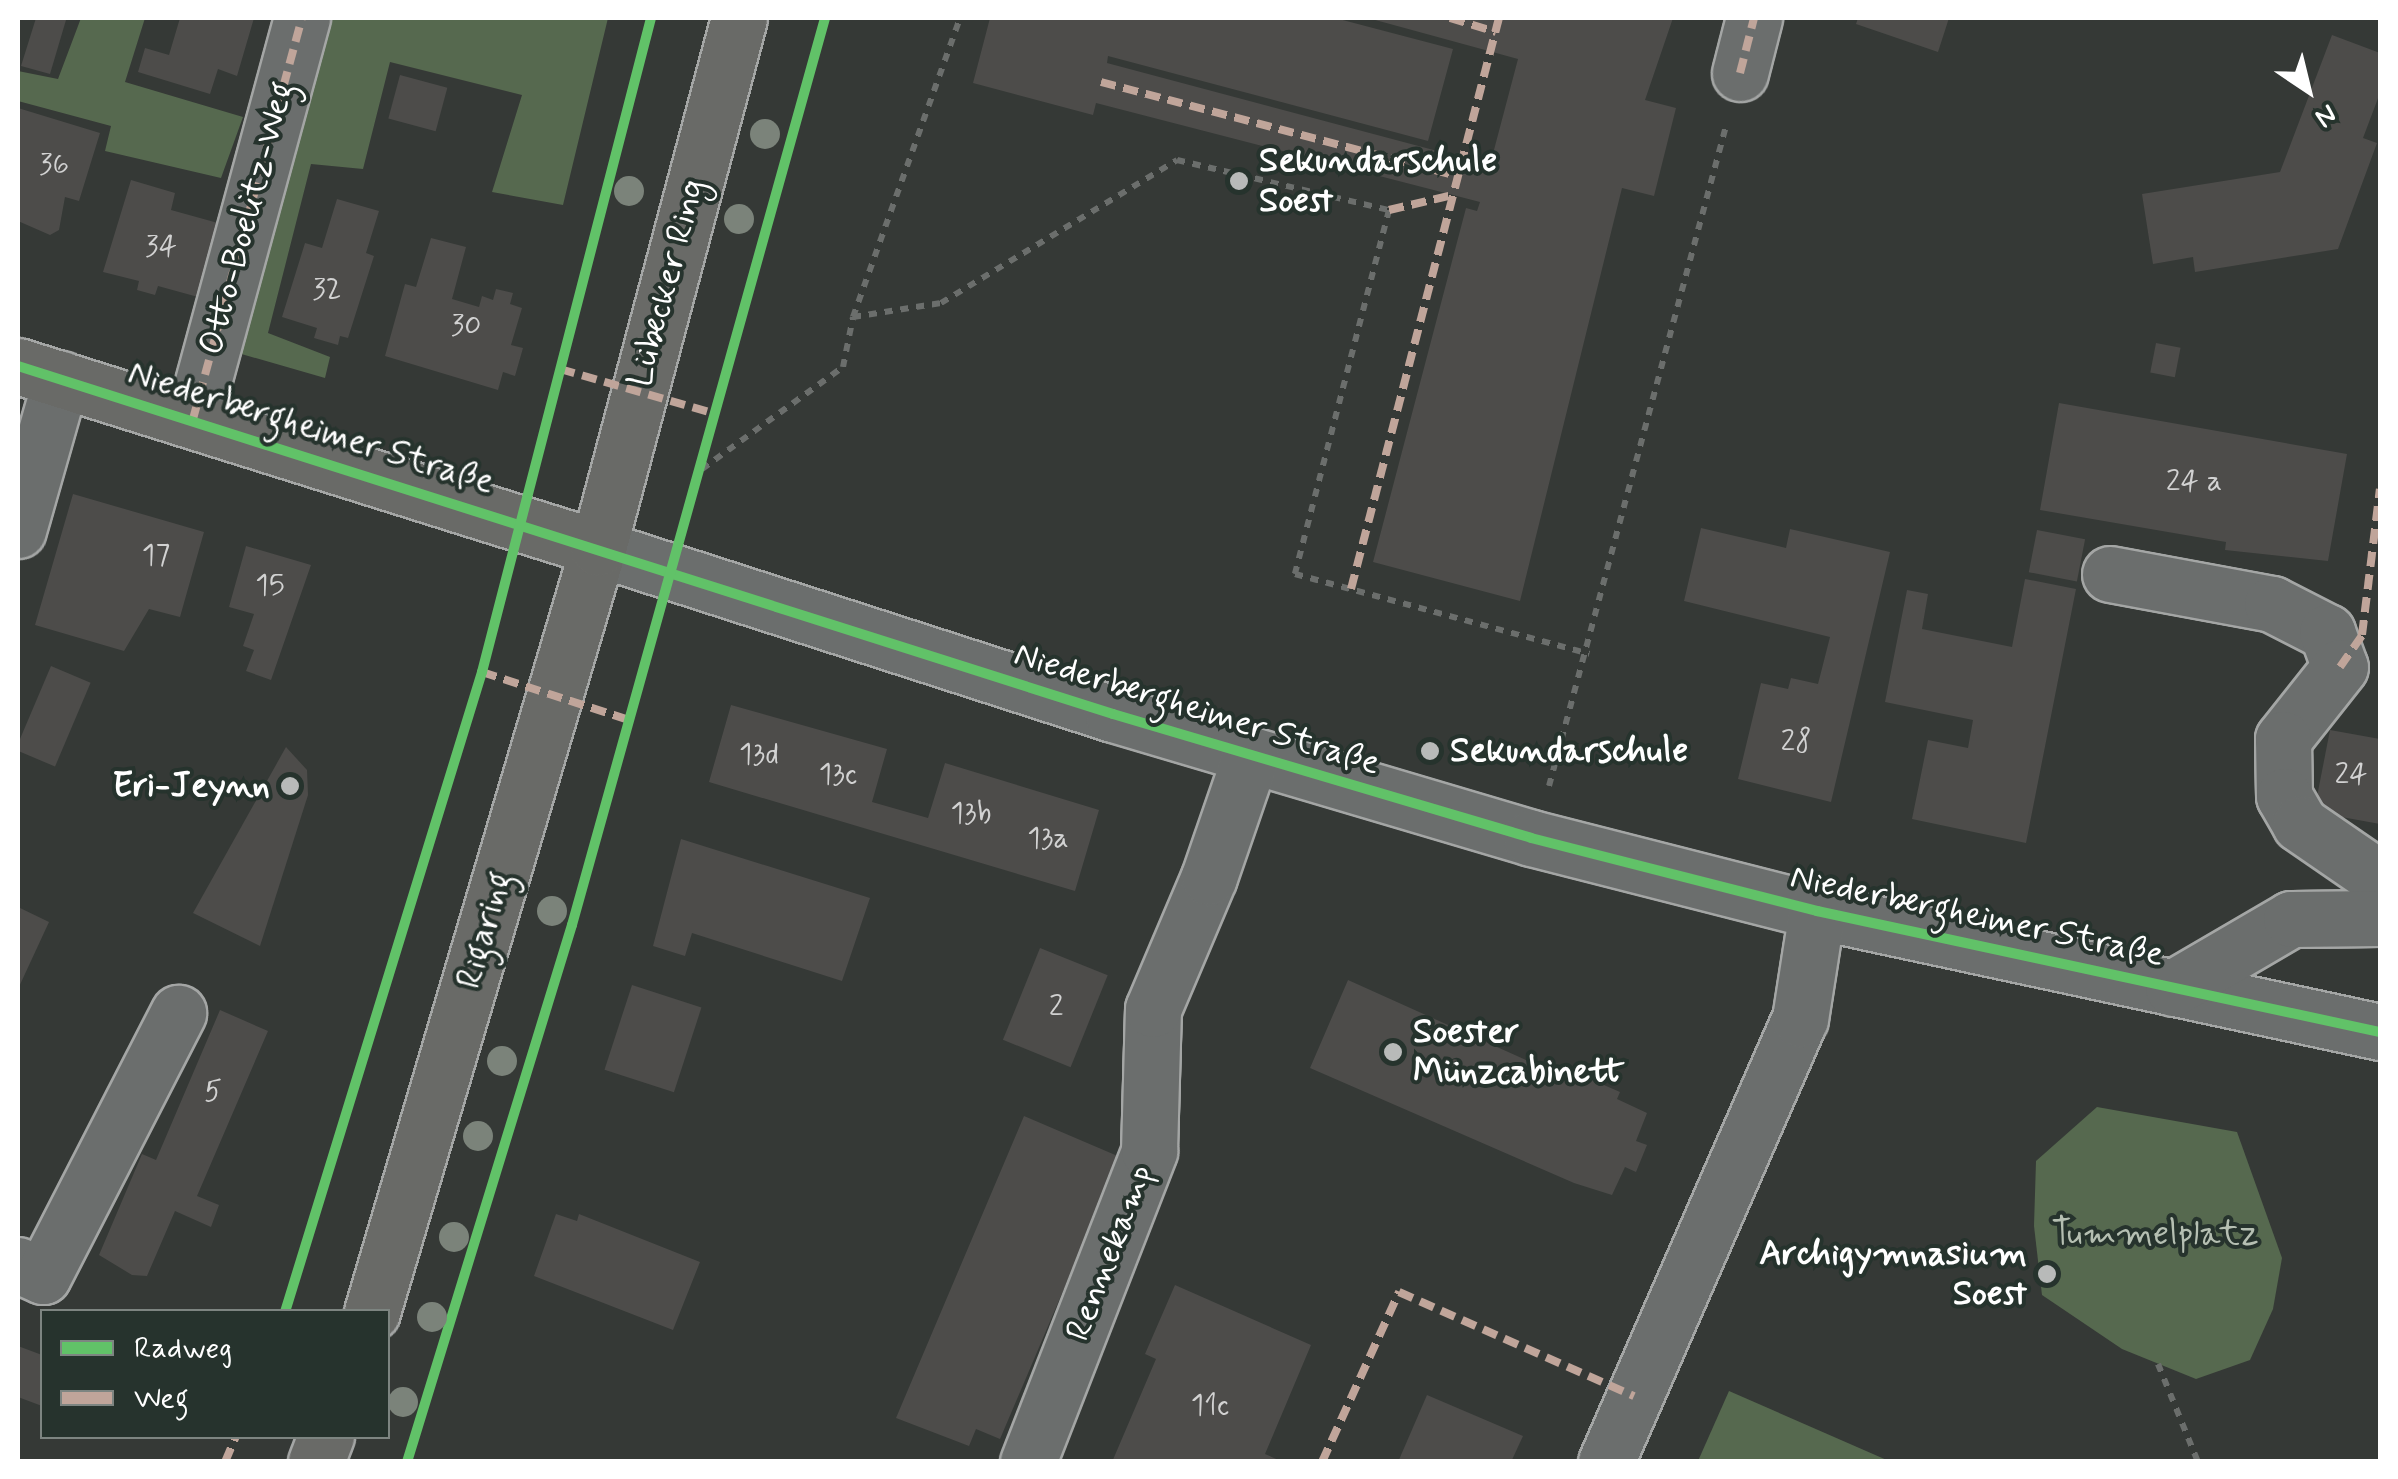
<!DOCTYPE html>
<html>
<head>
<meta charset="utf-8">
<style>
	body { margin:0 }
	#map { position:relative; width:2398px; height:1479px; overflow:hidden; background:#353936; font-family:Mynerve,sans-serif }
	div>[style] { position:absolute }
	.green>* { inset:0; background:#56694f }
	.building>* { inset:0; background:#4d4c4a; transform-origin:0 0 }
	.path>* { height:6px; margin-top:-3px; transform-origin:0; background:repeating-linear-gradient(90deg,#6b6e6c 0 8px,transparent 0 16px) }
	.roads { filter:drop-shadow(2px 0 #a4a6a5) drop-shadow(-2px 0 #a4a6a5) drop-shadow(0 2px #a4a6a5) drop-shadow(0 -2px #a4a6a5) }
	.minor>* { height:55px; margin:-27.5px; padding:0 27.5px; transform-origin:27.5px; border-radius:27.5px; background:#6b6e6d }
	.major>* { height:55px; margin:-27.5px; padding:0 27.5px; transform-origin:27.5px; border-radius:27.5px; background:#696a67 }
	.quiet>* { height:8px; margin-top:-4px; transform-origin:0; background:repeating-linear-gradient(90deg,#c0a59a 0 15px,transparent 0 23px) }
	.cycleway>* { height:10px; margin:-5px; padding:0 5px; transform-origin:5px; border-radius:5px; background:#61c268 }
	.trees>* { width:30px; height:30px; margin:-15px; border-radius:50%; background:#7b837a }
	.dots>* { width:28px; height:28px; translate:-50% -50%; box-sizing:border-box; border:5px solid #26332d; border-radius:50% }
	span { translate:-50% -50%; white-space:nowrap; text-align:center; line-height:1.15; -webkit-text-stroke:8px #26332d; paint-order:stroke }
	.number-label { font-size:30px; color:#d2d2d2 }
	.number-label span { -webkit-text-stroke-width:0 }
	.poi-label { font-size:35px; color:#fff; font-weight:700 }
	.left { translate:0 -50%; text-align:left }
	.right { translate:-100% -50%; text-align:right }
	.street-label { font-size:35px; color:#fff }
	.park-label { font-size:35px; color:#b5bfb2 }
	.frame { position:absolute; inset:0; border:20px solid #fff; pointer-events:none }
	.legend { position:absolute; left:40px; top:1309px; width:350px; height:130px; box-sizing:border-box; background:#26332d; border:2px solid #7d8581; margin:0; padding:12px 18px; list-style:none; font-size:30px; color:#fff }
	.legend li { display:flex; align-items:center; gap:20px; height:50px }
	.legend b { width:50px; border:2px solid #7d8581 }
	.north { position:absolute; left:2258px; top:40px; width:100px; height:100px; -webkit-text-stroke:8px #26332d; paint-order:stroke; rotate:145deg; font-size:28px; font-weight:700; line-height:40px; text-align:center; color:#fff }
	.north::after { content:''; display:block; margin:auto; width:35px; height:45px; background:#fff; clip-path:polygon(50% 0,100% 100%,50% 72%,0 100%) }
</style>
</head>
<body>
<div id="map">
	<div class="green">
		<div style="clip-path:polygon(81px 18px,145px 18px,125px 82px,243px 117px,221px 178px,105px 151px,111px 126px,18px 101px,18px 71px,58px 79px)"></div>
		<div style="clip-path:polygon(332px 18px,608px 18px,563px 205px,492px 192px,522px 95px,390px 62px,363px 169px,311px 164px,268px 333px,330px 357px,325px 378px,231px 351px)"></div>
		<div style="clip-path:polygon(2097px 1107px,2237px 1132px,2282px 1258px,2273px 1309px,2250px 1360px,2196px 1379px,2122px 1349px,2042px 1295px,2034px 1226px,2036px 1161px)"></div>
		<div style="clip-path:polygon(1729px 1391px,1889px 1461px,1698px 1461px)"></div>
	</div>
	<div class="building">
		<div style="clip-path:polygon(36px 18px,66px 20px,50px 74px,21px 66px)"></div>
		<div style="clip-path:polygon(180px 18px,254px 18px,237px 76px,218px 69px,210px 94px,138px 72px,145px 48px,169px 55px)"></div>
		<div style="clip-path:polygon(990px 18px,1335px 18px,1453px 49px,1428px 141px,1108px 56px,1107px 63px,1490px 165px,1518px 59px,1368px 18px,1673px 18px,1645px 100px,1676px 108px,1654px 196px,1622px 188px,1520px 601px,1373px 562px,1466px 208px,1477px 211px,1480px 202px,1096px 103px,1093px 115px,973px 83px)"></div>
		<div style="clip-path:polygon(1858px 18px,1949px 18px,1938px 52px,1856px 24px)"></div>
		<div style="clip-path:polygon(2332px 35px,2380px 53px,2380px 93px,2363px 138px,2377px 143px,2338px 249px,2195px 272px,2193px 257px,2153px 264px,2142px 194px,2280px 172px)"></div>
		<div style="left:400px;top:75px;width:49px;height:45px;rotate:15deg"></div>
		<div style="clip-path:polygon(18px 108px,100px 133px,79px 201px,65px 197px,59px 230px,50px 235px,18px 221px)"></div>
		<div style="clip-path:polygon(131px 180px,175px 193px,171px 210px,218px 223px,198px 297px,158px 286px,155px 295px,137px 290px,139px 281px,103px 272px)"></div>
		<div style="clip-path:polygon(337px 199px,379px 211px,366px 253px,374px 256px,348px 338px,340px 336px,338px 345px,314px 338px,317px 328px,282px 317px,305px 243px,322px 248px)"></div>
		<div style="clip-path:polygon(431px 238px,466px 247px,452px 299px,479px 307px,482px 296px,493px 300px,496px 289px,513px 293px,510px 304px,522px 308px,511px 345px,523px 348px,515px 376px,503px 372px,498px 390px,385px 356px,405px 284px,416px 287px)"></div>
		<div style="left:2156px;top:343px;width:25px;height:30px;rotate:11deg"></div>
		<div style="clip-path:polygon(2059px 403px,2347px 454px,2328px 561px,2225px 550px,2226px 542px,2040px 510px)"></div>
		<div style="clip-path:polygon(73px 494px,204px 532px,180px 617px,149px 609px,124px 651px,35px 625px)"></div>
		<div style="clip-path:polygon(1701px 528px,1786px 548px,1790px 529px,1890px 552px,1831px 802px,1738px 779px,1761px 683px,1788px 689px,1791px 678px,1818px 684px,1830px 637px,1684px 601px)"></div>
		<div style="left:2037px;top:530px;width:49px;height:43px;rotate:11deg"></div>
		<div style="clip-path:polygon(246px 546px,311px 565px,271px 680px,246px 671px,254px 650px,243px 646px,254px 614px,229px 607px)"></div>
		<div style="clip-path:polygon(2025px 579px,2076px 589px,2026px 843px,1912px 819px,1928px 740px,1968px 748px,1973px 720px,1885px 702px,1907px 590px,1928px 594px,1922px 629px,2012px 647px)"></div>
		<div style="left:51px;top:666px;width:43px;height:91px;rotate:23deg"></div>
		<div style="clip-path:polygon(731px 705px,887px 749px,872px 802px,928px 818px,945px 763px,1099px 810px,1075px 891px,709px 782px)"></div>
		<div style="clip-path:polygon(2330px 730px,2380px 739px,2380px 824px,2314px 812px)"></div>
		<div style="clip-path:polygon(286px 747px,307px 770px,308px 795px,260px 946px,193px 913px)"></div>
		<div style="clip-path:polygon(681px 839px,870px 898px,842px 981px,692px 933px,685px 956px,653px 946px)"></div>
		<div style="clip-path:polygon(18px 907px,49px 922px,18px 989px)"></div>
		<div style="left:1040px;top:948px;width:73px;height:99px;rotate:22deg"></div>
		<div style="clip-path:polygon(1348px 980px,1577px 1083px,1581px 1075px,1620px 1092px,1617px 1099px,1647px 1113px,1636px 1141px,1647px 1145px,1636px 1172px,1625px 1167px,1612px 1195px,1574px 1183px,1310px 1068px)"></div>
		<div style="left:632px;top:985px;width:73px;height:89px;rotate:18deg"></div>
		<div style="clip-path:polygon(220px 1010px,268px 1031px,197px 1196px,219px 1205px,211px 1227px,175px 1211px,147px 1276px,132px 1275px,99px 1255px,142px 1154px,156px 1160px)"></div>
		<div style="clip-path:polygon(1024px 1116px,1120px 1157px,1000px 1439px,976px 1429px,969px 1446px,896px 1418px)"></div>
		<div style="clip-path:polygon(556px 1214px,577px 1221px,579px 1214px,700px 1262px,673px 1330px,534px 1276px)"></div>
		<div style="clip-path:polygon(1175px 1285px,1311px 1345px,1265px 1454px,1283px 1462px,1112px 1462px,1156px 1359px,1145px 1354px)"></div>
		<div style="clip-path:polygon(18px 1346px,42px 1355px,42px 1406px,18px 1397px)"></div>
		<div style="clip-path:polygon(1427px 1395px,1523px 1436px,1511px 1462px,1398px 1462px)"></div>
	</div>
	<div class="path">
		<div style="left:853px;top:317px;width:318px;rotate:-70.3deg"></div>
		<div style="left:702px;top:469px;width:174px;rotate:-35.9deg"></div>
		<div style="left:843px;top:367px;width:51px;rotate:-78.7deg"></div>
		<div style="left:853px;top:317px;width:89px;rotate:-9deg"></div>
		<div style="left:941px;top:303px;width:276px;rotate:-31.2deg"></div>
		<div style="left:1177px;top:160px;width:218px;rotate:13.3deg"></div>
		<div style="left:1389px;top:210px;width:376px;rotate:104.5deg"></div>
		<div style="left:1295px;top:574px;width:305px;rotate:15.2deg"></div>
		<div style="left:1549px;top:786px;width:687px;rotate:-74.99deg"></div>
		<div style="left:2158px;top:1364px;width:106px;rotate:67.8deg"></div>
	</div>
	<div class="roads">
		<div class="minor">
			<div style="left:1740px;top:73px;width:57px;rotate:-75.7deg"></div>
			<div style="left:193px;top:419px;width:416px;rotate:-74.8deg"></div>
			<div style="left:18px;top:530px;width:157px;rotate:-74.1deg"></div>
			<div style="left:598px;top:548px;width:541px;rotate:17.87deg"></div>
			<div style="left:1113px;top:714px;width:436px;rotate:16.5deg"></div>
			<div style="left:1531px;top:838px;width:295px;rotate:14.3deg"></div>
			<div style="left:1817px;top:911px;width:576px;rotate:12.13deg"></div>
			<div style="left:2110px;top:574px;width:165px;rotate:10.5deg"></div>
			<div style="left:2272px;top:604px;width:62px;rotate:27deg"></div>
			<div style="left:2327px;top:632px;width:37px;rotate:70deg"></div>
			<div style="left:2340px;top:667px;width:92px;rotate:128.4deg"></div>
			<div style="left:2283px;top:739px;width:57px;rotate:89deg"></div>
			<div style="left:2284px;top:796px;width:32px;rotate:60deg"></div>
			<div style="left:2300px;top:824px;width:97px;rotate:34.5deg"></div>
			<div style="left:2173px;top:988px;width:137px;rotate:-30.3deg"></div>
			<div style="left:2291px;top:919px;width:89px;rotate:-0.6deg"></div>
			<div style="left:18px;top:1265px;width:27px;rotate:24deg"></div>
			<div style="left:43px;top:1276px;width:296px;rotate:-62.8deg"></div>
			<div style="left:1028px;top:1462px;width:334px;rotate:-68.7deg"></div>
			<div style="left:1149px;top:1151px;width:142px;rotate:-88.4deg"></div>
			<div style="left:1153px;top:1009px;width:143px;rotate:-67deg"></div>
			<div style="left:1209px;top:877px;width:129px;rotate:-71deg"></div>
			<div style="left:1606px;top:1462px;width:484px;rotate:-66.4deg"></div>
			<div style="left:1800px;top:1019px;width:109px;rotate:-81.1deg"></div>
		</div>
		<div class="major">
			<div style="left:18px;top:366px;width:608px;rotate:17.42deg"></div>
			<div style="left:372px;top:1312px;width:797px;rotate:-73.52deg"></div>
			<div style="left:598px;top:548px;width:548px;rotate:-75.1deg"></div>
			<div style="left:316px;top:1462px;width:28px;rotate:-69deg"></div>
		</div>
	</div>
	<div class="quiet">
		<div style="left:1450px;top:18px;width:48px;rotate:16.9deg"></div>
		<div style="left:1740px;top:73px;width:57px;rotate:-75.7deg"></div>
		<div style="left:1101px;top:82px;width:368px;rotate:14.8deg"></div>
		<div style="left:1389px;top:210px;width:66px;rotate:-13.2deg"></div>
		<div style="left:560px;top:369px;width:162px;rotate:16.1deg"></div>
		<div style="left:193px;top:419px;width:416px;rotate:-74.8deg"></div>
		<div style="left:1351px;top:589px;width:590px;rotate:-75.47deg"></div>
		<div style="left:2340px;top:667px;width:39px;rotate:-55deg"></div>
		<div style="left:2362px;top:635px;width:147px;rotate:-83deg"></div>
		<div style="left:482px;top:672px;width:155px;rotate:18.1deg"></div>
		<div style="left:225px;top:1462px;width:28px;rotate:-67deg"></div>
		<div style="left:1322px;top:1462px;width:187px;rotate:-65.6deg"></div>
		<div style="left:1399px;top:1292px;width:257px;rotate:23.9deg"></div>
	</div>
	<div class="cycleway">
		<div style="left:18px;top:366px;width:1149px;rotate:17.63deg"></div>
		<div style="left:1113px;top:714px;width:436px;rotate:16.5deg"></div>
		<div style="left:1531px;top:838px;width:295px;rotate:14.3deg"></div>
		<div style="left:1817px;top:911px;width:576px;rotate:12.13deg"></div>
		<div style="left:285px;top:1312px;width:670px;rotate:-72.89deg"></div>
		<div style="left:482px;top:672px;width:675px;rotate:-75.51deg"></div>
		<div style="left:407px;top:1462px;width:562px;rotate:-72.92deg"></div>
		<div style="left:572px;top:925px;width:942px;rotate:-74.41deg"></div>
	</div>
	<div class="trees">
		<div style="left:765px;top:134px"></div>
		<div style="left:629px;top:191px"></div>
		<div style="left:739px;top:219px"></div>
		<div style="left:552px;top:911px"></div>
		<div style="left:502px;top:1061px"></div>
		<div style="left:478px;top:1136px"></div>
		<div style="left:454px;top:1237px"></div>
		<div style="left:432px;top:1317px"></div>
		<div style="left:403px;top:1402px"></div>
	</div>
	<div class="dots">
		<div style="left:1239px;top:181px;background:#b8bab9"></div>
		<div style="left:1430px;top:751px;background:#b8bab9"></div>
		<div style="left:290px;top:786px;background:#b8bab9"></div>
		<div style="left:1393px;top:1052px;background:#b8bab9"></div>
		<div style="left:2047px;top:1274px;background:#b8bab9"></div>
	</div>
	<div class="number-label">
		<span style="left:54px;top:165px">36</span>
		<span style="left:161px;top:247px">34</span>
		<span style="left:327px;top:290px">32</span>
		<span style="left:466px;top:326px">30</span>
		<span style="left:2194px;top:482px">24 a</span>
		<span style="left:156px;top:556px">17</span>
		<span style="left:270px;top:586px">15</span>
		<span style="left:1796px;top:742px">28</span>
		<span style="left:759px;top:755px">13d</span>
		<span style="left:838px;top:775px">13c</span>
		<span style="left:2351px;top:775px">24</span>
		<span style="left:971px;top:814px">13b</span>
		<span style="left:1048px;top:839px">13a</span>
		<span style="left:1056px;top:1007px">2</span>
		<span style="left:213px;top:1092px">5</span>
		<span style="left:1210px;top:1406px">11c</span>
	</div>
	<div class="poi-label">
		<span class="left" style="left:1259px;top:181px">Sekundarschule<br>Soest</span>
		<span class="left" style="left:1450px;top:751px">Sekundarschule</span>
		<span class="right" style="left:270px;top:786px">Eri-Jeynn</span>
		<span class="left" style="left:1413px;top:1052px">Soester<br>Münzcabinett</span>
		<span class="right" style="left:2027px;top:1274px">Archigymnasium<br>Soest</span>
	</div>
	<div class="street-label">
		<span style="left:247px;top:218px;rotate:-75deg">Otto-Boelitz-Weg</span>
		<span style="left:667px;top:283px;rotate:-75deg">Lübecker Ring</span>
		<span style="left:311px;top:428px;rotate:17deg">Niederbergheimer Straße</span>
		<span style="left:1197px;top:709px;rotate:17deg">Niederbergheimer Straße</span>
		<span style="left:1977px;top:916px;rotate:12deg">Niederbergheimer Straße</span>
		<span style="left:485px;top:930px;rotate:-74deg">Rigaring</span>
		<span style="left:1110px;top:1253px;rotate:-69deg">Rennekamp</span>
	</div>
	<div class="park-label">
		<span style="left:2155px;top:1234px">Tummelplatz</span>
	</div>
	<div class="frame"></div>
	<ul class="legend">
	<li><b style="height:12px;background:#61c268"></b>Radweg</li>
	<li><b style="height:12px;background:#c0a59a"></b>Weg</li>
	</ul>
	<div class="north">N</div>
</div>
</body>
</html>
